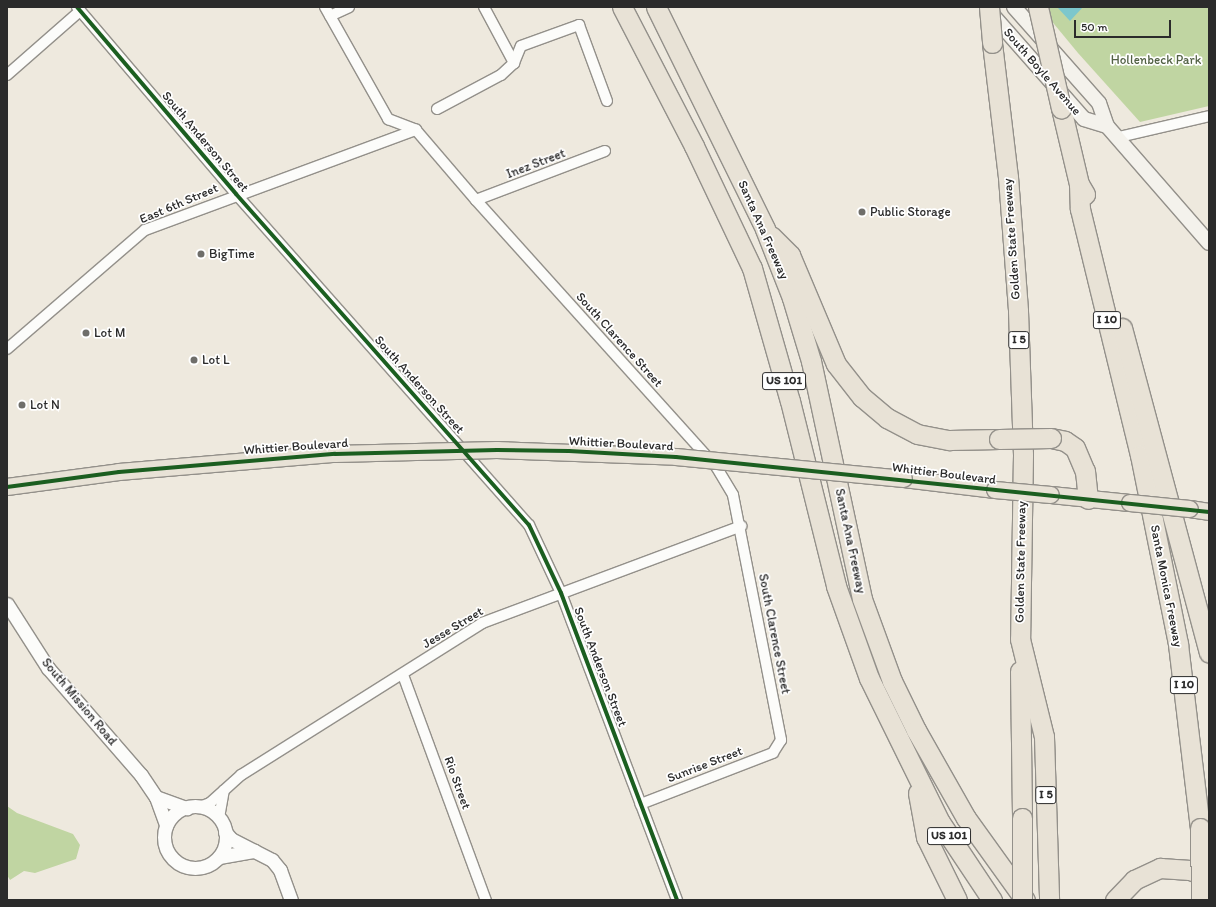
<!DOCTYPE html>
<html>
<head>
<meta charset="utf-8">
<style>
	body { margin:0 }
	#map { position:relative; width:1216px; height:907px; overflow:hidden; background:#eee9de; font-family:Itim,sans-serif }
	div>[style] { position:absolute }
	.green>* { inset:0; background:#c0d5a2 }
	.water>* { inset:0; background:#7cc7cc }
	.roads { filter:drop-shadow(1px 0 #93908a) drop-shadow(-1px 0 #93908a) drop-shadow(0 1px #93908a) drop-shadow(0 -1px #93908a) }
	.minor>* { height:10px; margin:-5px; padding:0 5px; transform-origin:5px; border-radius:5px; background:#fcfcfa }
	.tertiary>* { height:13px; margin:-6.5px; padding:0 6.5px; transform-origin:6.5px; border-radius:6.5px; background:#fcfcfa }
	.tertiary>.ring { margin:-6.5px; padding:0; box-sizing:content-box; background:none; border:13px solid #fcfcfa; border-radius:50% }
	.secondary>* { height:14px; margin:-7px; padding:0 7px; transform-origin:7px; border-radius:7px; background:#f4f2ec }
	.primary>* { height:16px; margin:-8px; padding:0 8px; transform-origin:8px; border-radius:8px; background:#e8e2d6 }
	.motorway>* { height:19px; margin:-9.5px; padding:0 9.5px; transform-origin:9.5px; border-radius:9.5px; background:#e8e2d6 }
	.bridges { filter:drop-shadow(1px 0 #93908a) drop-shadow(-1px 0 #93908a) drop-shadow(0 1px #93908a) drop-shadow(0 -1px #93908a) }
	.primary-bridge>* { height:16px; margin:-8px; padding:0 8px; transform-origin:8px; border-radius:8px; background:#e8e2d6 }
	.motorway-bridge>* { height:19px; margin:-9.5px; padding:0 9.5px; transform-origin:9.5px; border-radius:9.5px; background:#e8e2d6 }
	.cycleway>* { height:4px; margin:-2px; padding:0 2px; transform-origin:2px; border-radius:2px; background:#1b5e20 }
	.dots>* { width:11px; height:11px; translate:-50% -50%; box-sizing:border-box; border:2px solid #fff; border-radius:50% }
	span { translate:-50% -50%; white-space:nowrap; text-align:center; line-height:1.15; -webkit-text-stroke:3.5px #fff; paint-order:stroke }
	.shield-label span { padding:1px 3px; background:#fff; border:1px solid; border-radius:3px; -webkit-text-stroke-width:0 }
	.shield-label { font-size:12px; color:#2b2b2b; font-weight:700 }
	.park-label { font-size:13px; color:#526144 }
	.street-label { font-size:13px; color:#2b2b2b }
	.poi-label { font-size:13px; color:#2b2b2b }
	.left { translate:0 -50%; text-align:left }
	.frame { position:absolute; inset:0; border:8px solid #2b2b2b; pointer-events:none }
	.scale { position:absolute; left:1074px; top:20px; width:97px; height:18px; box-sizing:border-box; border:2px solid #2b2b2b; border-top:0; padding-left:5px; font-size:12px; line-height:14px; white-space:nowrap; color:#2b2b2b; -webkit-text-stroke:3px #fff; paint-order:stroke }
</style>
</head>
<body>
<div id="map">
	<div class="green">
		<div style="clip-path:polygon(1040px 7px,1209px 7px,1209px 106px,1140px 122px,1078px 53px)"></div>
		<div style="clip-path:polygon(7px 806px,17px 813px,73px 834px,80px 845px,76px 859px,35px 873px,24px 871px,10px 880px,7px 875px)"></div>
	</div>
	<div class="water">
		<div style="clip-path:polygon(1057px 7px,1083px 7px,1070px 21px)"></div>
	</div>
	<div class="roads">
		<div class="minor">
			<div style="left:77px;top:7px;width:245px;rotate:49.6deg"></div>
			<div style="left:236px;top:194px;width:442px;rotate:48.5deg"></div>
			<div style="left:529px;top:525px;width:75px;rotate:64.8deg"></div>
			<div style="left:561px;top:593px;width:328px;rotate:69.3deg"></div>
			<div style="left:325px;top:7px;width:129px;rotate:60.6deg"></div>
			<div style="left:388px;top:119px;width:30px;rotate:21deg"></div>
			<div style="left:416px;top:130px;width:92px;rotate:49.4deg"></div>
			<div style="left:476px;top:200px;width:360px;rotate:48deg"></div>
			<div style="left:717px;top:468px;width:31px;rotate:59deg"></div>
			<div style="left:733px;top:495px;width:250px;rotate:78.9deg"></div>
			<div style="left:781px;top:740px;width:15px;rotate:122deg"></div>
			<div style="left:773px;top:753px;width:142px;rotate:158.9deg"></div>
			<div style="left:484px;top:7px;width:64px;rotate:61.8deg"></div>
			<div style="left:330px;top:16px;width:21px;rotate:-25deg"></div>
			<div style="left:7px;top:75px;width:97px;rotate:-41.2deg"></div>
			<div style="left:437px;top:109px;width:72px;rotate:-28deg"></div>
			<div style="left:501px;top:75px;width:18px;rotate:-43deg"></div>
			<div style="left:514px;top:63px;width:18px;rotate:-68deg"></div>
			<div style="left:521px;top:46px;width:62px;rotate:-19.9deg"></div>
			<div style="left:579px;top:25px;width:81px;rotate:69.8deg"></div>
			<div style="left:1119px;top:137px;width:92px;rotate:-13.1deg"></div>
			<div style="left:476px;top:200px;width:138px;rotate:-20.8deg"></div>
			<div style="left:7px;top:349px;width:182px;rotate:-40.8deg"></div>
			<div style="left:145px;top:230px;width:289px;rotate:-20.3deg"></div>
			<div style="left:403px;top:675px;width:240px;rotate:69.8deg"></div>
			<div style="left:200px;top:807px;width:11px;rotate:-22deg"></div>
			<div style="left:210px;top:803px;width:42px;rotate:-42.1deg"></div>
			<div style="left:241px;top:775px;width:285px;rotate:-32.2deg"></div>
			<div style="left:482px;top:623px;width:277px;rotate:-20.5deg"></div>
			<div style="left:219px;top:818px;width:28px;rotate:-80deg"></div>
		</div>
		<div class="tertiary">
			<div style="left:7px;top:604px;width:76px;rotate:57.4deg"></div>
			<div style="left:48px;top:668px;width:142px;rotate:49deg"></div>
			<div style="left:141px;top:775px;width:27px;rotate:56deg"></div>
			<div style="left:156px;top:797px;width:30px;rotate:70deg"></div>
			<div style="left:156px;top:797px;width:33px;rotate:20deg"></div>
			<div class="ring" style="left:164px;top:806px;width:49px;height:49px"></div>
			<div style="left:225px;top:832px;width:9px;rotate:49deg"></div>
			<div style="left:231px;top:839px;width:46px;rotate:27.1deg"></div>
			<div style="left:272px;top:860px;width:13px;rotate:51deg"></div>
			<div style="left:280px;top:870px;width:32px;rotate:70deg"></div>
			<div style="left:219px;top:857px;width:36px;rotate:-10deg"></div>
		</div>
		<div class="secondary">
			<div style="left:1014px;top:7px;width:128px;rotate:48.5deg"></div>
			<div style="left:1099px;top:103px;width:24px;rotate:71deg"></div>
			<div style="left:1107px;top:126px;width:155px;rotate:48.9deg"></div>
			<div style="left:988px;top:10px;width:145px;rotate:48.6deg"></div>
			<div style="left:1084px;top:119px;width:24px;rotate:17deg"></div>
		</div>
		<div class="primary">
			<div style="left:904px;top:479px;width:92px;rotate:6.9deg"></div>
			<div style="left:1051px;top:495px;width:79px;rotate:5.8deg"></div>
			<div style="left:1190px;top:509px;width:19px;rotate:9deg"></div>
		</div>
		<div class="motorway">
			<div style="left:622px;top:7px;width:157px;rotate:62.6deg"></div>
			<div style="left:694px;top:146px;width:135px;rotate:64.6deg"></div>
			<div style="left:752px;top:268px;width:138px;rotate:74.1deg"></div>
			<div style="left:790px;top:401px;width:191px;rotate:76deg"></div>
			<div style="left:836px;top:586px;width:98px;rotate:70.3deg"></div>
			<div style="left:869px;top:678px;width:161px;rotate:63.8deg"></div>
			<div style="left:940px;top:822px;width:94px;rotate:56.3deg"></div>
			<div style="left:656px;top:7px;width:247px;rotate:63.8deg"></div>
			<div style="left:765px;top:229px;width:74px;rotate:68.6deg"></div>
			<div style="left:792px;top:298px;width:66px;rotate:73.2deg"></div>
			<div style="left:811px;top:361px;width:243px;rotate:77.9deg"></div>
			<div style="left:862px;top:599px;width:87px;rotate:69.9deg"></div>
			<div style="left:892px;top:681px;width:55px;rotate:63.9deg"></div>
			<div style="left:916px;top:730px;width:101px;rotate:60.4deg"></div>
			<div style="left:966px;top:818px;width:101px;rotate:54.3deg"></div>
			<div style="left:992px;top:43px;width:135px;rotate:83.2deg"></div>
			<div style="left:1008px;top:177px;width:134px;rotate:85.7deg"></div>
			<div style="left:1018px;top:311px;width:144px;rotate:88deg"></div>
			<div style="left:1023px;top:455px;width:184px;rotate:90.9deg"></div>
			<div style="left:1020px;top:639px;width:101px;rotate:76.2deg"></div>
			<div style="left:1044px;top:737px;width:163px;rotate:88.2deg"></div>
			<div style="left:1061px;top:108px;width:78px;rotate:76.7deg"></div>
			<div style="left:1079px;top:184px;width:12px;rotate:59deg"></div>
			<div style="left:1079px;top:184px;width:25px;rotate:88deg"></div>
			<div style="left:1080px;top:209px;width:253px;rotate:76.3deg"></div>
			<div style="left:1140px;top:455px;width:193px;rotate:78.6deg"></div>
			<div style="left:1178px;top:644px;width:185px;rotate:83.2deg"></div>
			<div style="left:771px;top:236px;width:27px;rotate:45deg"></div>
			<div style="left:790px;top:255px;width:118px;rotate:67.1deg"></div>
			<div style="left:836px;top:364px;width:42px;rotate:51.8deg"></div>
			<div style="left:862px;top:397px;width:33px;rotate:40deg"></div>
			<div style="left:887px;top:418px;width:34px;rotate:28deg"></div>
			<div style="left:917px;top:434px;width:33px;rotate:11deg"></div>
			<div style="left:949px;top:440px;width:50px;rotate:-1.1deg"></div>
			<div style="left:1122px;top:328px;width:336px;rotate:75deg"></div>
			<div style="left:1051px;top:438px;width:14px;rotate:12deg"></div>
			<div style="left:1065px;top:441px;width:12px;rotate:35deg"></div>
			<div style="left:1075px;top:448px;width:25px;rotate:67deg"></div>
			<div style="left:1085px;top:471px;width:28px;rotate:84deg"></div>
			<div style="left:1020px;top:671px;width:147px;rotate:89.2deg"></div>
			<div style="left:918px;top:793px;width:45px;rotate:79.7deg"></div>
			<div style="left:926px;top:837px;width:70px;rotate:63.8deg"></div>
			<div style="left:1115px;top:900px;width:28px;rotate:-46deg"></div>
			<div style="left:1134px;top:880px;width:29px;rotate:-25deg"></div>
			<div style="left:1160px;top:868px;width:30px;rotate:4deg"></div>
			<div style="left:1190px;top:870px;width:20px;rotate:20deg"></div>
		</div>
	</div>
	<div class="bridges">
		<div class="primary-bridge">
			<div style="left:7px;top:487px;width:113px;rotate:-7.6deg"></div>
			<div style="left:119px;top:472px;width:217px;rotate:-4.8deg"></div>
			<div style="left:335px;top:454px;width:162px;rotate:-1.4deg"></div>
			<div style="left:497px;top:450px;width:179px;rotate:2.2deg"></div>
			<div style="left:676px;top:457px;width:229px;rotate:5.5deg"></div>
			<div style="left:995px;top:490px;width:56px;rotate:5.1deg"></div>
			<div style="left:1130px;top:503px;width:60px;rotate:5.7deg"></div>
		</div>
		<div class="motorway-bridge">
			<div style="left:989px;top:7px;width:36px;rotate:85deg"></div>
			<div style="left:1038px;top:7px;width:104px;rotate:77.2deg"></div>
			<div style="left:999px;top:439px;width:52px;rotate:-1.1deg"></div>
			<div style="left:1022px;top:818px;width:82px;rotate:90deg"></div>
			<div style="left:1200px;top:828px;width:72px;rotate:89.2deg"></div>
		</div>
	</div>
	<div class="cycleway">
		<div style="left:77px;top:7px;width:245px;rotate:49.6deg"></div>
		<div style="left:236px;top:194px;width:442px;rotate:48.5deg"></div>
		<div style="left:529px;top:525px;width:75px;rotate:64.8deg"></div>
		<div style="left:561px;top:593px;width:328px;rotate:69.3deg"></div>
		<div style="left:7px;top:487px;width:113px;rotate:-7.6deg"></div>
		<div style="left:119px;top:472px;width:217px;rotate:-4.8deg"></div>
		<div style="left:335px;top:454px;width:162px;rotate:-1.4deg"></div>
		<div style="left:497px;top:450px;width:72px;rotate:0.8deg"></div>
		<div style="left:569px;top:451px;width:107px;rotate:3.2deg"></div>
		<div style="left:676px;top:457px;width:536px;rotate:5.89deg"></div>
	</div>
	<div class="dots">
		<div style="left:862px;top:212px;background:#6f6e6a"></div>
		<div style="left:201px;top:254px;background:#6f6e6a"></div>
		<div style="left:86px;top:333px;background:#6f6e6a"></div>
		<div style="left:194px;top:360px;background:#6f6e6a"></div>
		<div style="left:22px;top:405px;background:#6f6e6a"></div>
	</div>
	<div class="shield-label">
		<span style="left:1107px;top:320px">I 10</span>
		<span style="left:1019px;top:340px">I 5</span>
		<span style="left:784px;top:381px">US 101</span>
		<span style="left:1184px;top:685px">I 10</span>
		<span style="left:1046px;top:795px">I 5</span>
		<span style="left:949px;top:836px">US 101</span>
	</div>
	<div class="park-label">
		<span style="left:1156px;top:60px">Hollenbeck Park</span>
	</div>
	<div class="street-label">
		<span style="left:1042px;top:72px;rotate:49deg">South Boyle Avenue</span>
		<span style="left:205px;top:142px;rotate:50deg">South Anderson Street</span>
		<span style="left:536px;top:164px;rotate:-21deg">Inez Street</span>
		<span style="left:179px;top:204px;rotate:-23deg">East 6th Street</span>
		<span style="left:763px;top:230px;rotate:66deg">Santa Ana Freeway</span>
		<span style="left:1012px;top:239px;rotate:-94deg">Golden State Freeway</span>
		<span style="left:619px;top:340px;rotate:48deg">South Clarence Street</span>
		<span style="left:419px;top:385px;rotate:48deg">South Anderson Street</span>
		<span style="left:621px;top:444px;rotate:3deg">Whittier Boulevard</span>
		<span style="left:296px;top:447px;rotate:-4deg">Whittier Boulevard</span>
		<span style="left:944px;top:474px;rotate:7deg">Whittier Boulevard</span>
		<span style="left:850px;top:541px;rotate:78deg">Santa Ana Freeway</span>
		<span style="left:1021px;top:562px;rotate:-89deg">Golden State Freeway</span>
		<span style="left:1166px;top:586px;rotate:79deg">Santa Monica Freeway</span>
		<span style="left:453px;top:628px;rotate:-31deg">Jesse Street</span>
		<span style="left:774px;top:634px;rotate:79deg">South Clarence Street</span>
		<span style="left:600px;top:667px;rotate:69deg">South Anderson Street</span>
		<span style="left:79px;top:702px;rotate:50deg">South Mission Road</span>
		<span style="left:705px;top:765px;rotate:-21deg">Sunrise Street</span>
		<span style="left:457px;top:783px;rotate:70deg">Rio Street</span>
	</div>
	<div class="poi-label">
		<span class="left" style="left:870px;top:212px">Public Storage</span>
		<span class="left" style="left:209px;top:254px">BigTime</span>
		<span class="left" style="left:94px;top:333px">Lot M</span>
		<span class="left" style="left:202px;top:360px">Lot L</span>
		<span class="left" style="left:30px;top:405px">Lot N</span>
	</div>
	<div class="frame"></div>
	<div class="scale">50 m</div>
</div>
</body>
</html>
